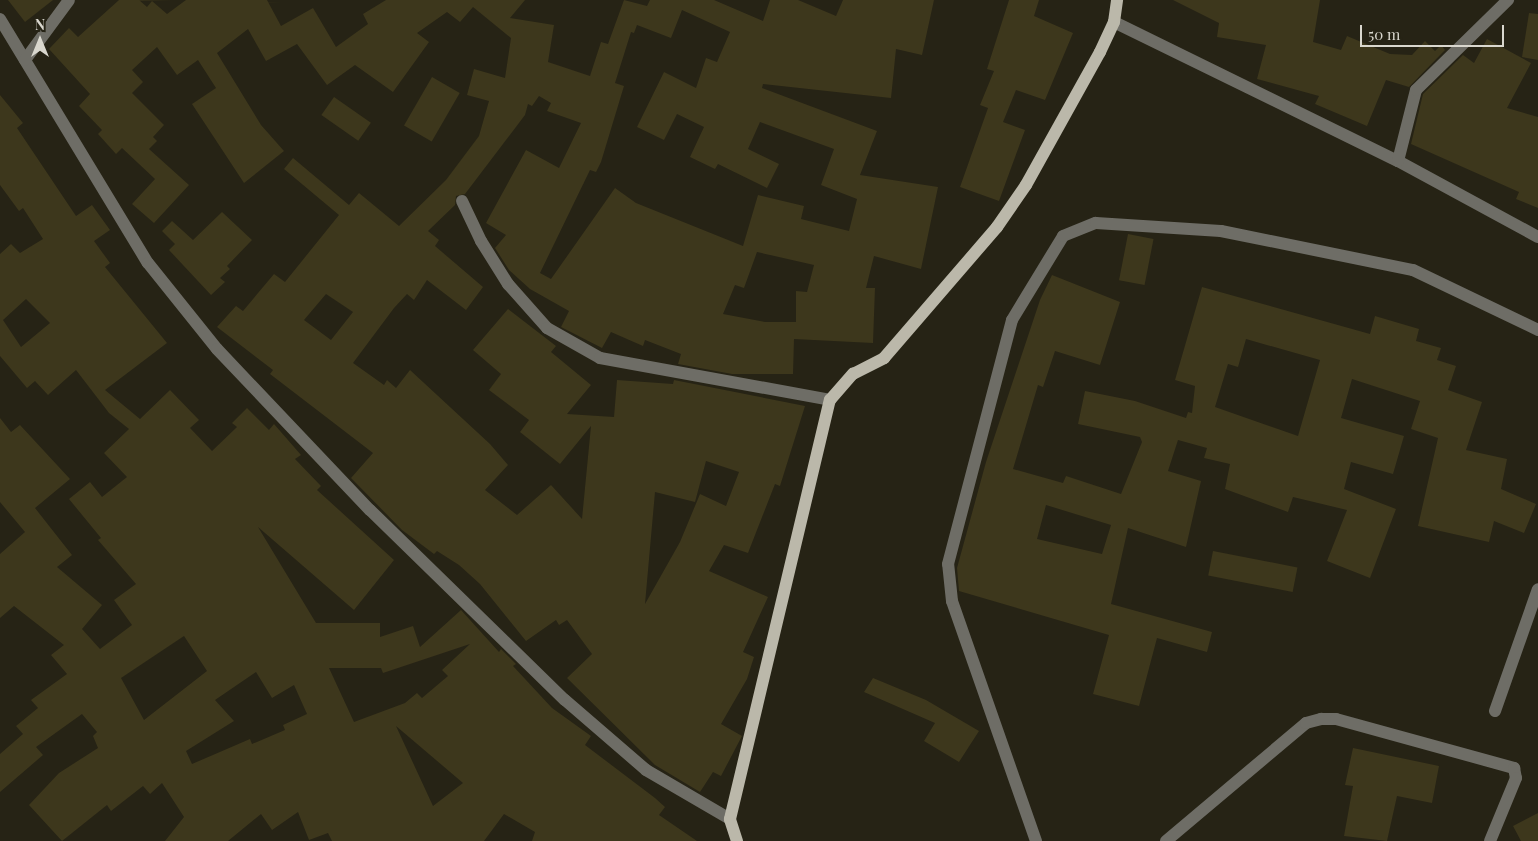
<!DOCTYPE html>
<html>
<head>
<meta charset="utf-8">
<style>
	body { margin:0 }
	#map { position:relative; width:1538px; height:841px; overflow:hidden; background:#262315; font-family:"Playfair Display",serif }
	div>[style] { position:absolute }
	.building>* { inset:0; background:#3d371c; transform-origin:0 0 }
	.minor>* { height:12px; margin:-6px; padding:0 6px; transform-origin:6px; border-radius:6px; background:#6e6d66 }
	.major>* { height:12px; margin:-6px; padding:0 6px; transform-origin:6px; border-radius:6px; background:#bbb8aa }
	span { translate:-50% -50%; white-space:nowrap; text-align:center; line-height:1.15; -webkit-text-stroke:5px #262315; paint-order:stroke }
	.north { position:absolute; left:15px; top:15px; width:50px; height:50px; -webkit-text-stroke:4px #262315; paint-order:stroke; rotate:0deg; font-size:14px; font-weight:700; line-height:20px; text-align:center; color:#d9d7ce }
	.north::after { content:''; display:block; margin:auto; width:18px; height:22px; background:#d9d7ce; clip-path:polygon(50% 0,100% 100%,50% 72%,0 100%) }
	.scale { position:absolute; left:1360px; top:25px; width:144px; height:22px; box-sizing:border-box; border:2px solid #d9d7ce; border-top:0; padding-left:6px; font-size:15px; line-height:18px; white-space:nowrap; color:#d9d7ce; -webkit-text-stroke:4px #262315; paint-order:stroke }
</style>
</head>
<body>
<div id="map">
	<div class="building">
		<div style="clip-path:polygon(8px 0,53px 0,25px 22px)"></div>
		<div style="clip-path:polygon(evenodd,119px 0,139px 0,147px 7px,152px 1px,167px 14px,186px 0,267px 0,281px 26px,313px 8px,336px 47px,368px 24px,363px 14px,386px 0,525px 0,510px 18px,554px 25px,548px 62px,590px 76px,601px 42px,608px 44px,624px 0,647px 6px,650px 0,714px 0,763px 21px,770px 0,798px 0,836px 16px,843px 0,934px 0,922px 55px,896px 49px,891px 98px,763px 84px,762px 88px,877px 131px,860px 175px,938px 187px,921px 269px,874px 256px,866px 288px,875px 288px,873px 343px,794px 339px,793px 374px,732px 374px,678px 364px,681px 354px,645px 340px,643px 346px,611px 332px,602px 348px,561px 327px,569px 311px,530px 289px,509px 270px,495px 248px,506px 235px,486px 223px,526px 150px,559px 168px,581px 123px,547px 111px,551px 103px,539px 96px,532px 106px,528px 104px,525px 115px,465px 194px,456px 196px,455px 205px,428px 231px,439px 240px,435px 246px,483px 287px,466px 310px,427px 280px,414px 300px,407px 294px,394px 308px,353px 363px,384px 385px,387px 380px,396px 388px,410px 370px,490px 444px,508px 465px,485px 490px,517px 515px,551px 485px,582px 519px,591px 426px,560px 464px,520px 432px,529px 420px,489px 390px,501px 374px,473px 350px,508px 309px,556px 346px,551px 352px,591px 385px,567px 414px,614px 417px,617px 380px,673px 384px,674px 380px,805px 406px,780px 486px,775px 484px,748px 553px,724px 545px,709px 571px,768px 597px,743px 652px,754px 657px,747px 679px,721px 724px,742px 736px,721px 776px,713px 772px,700px 792px,655px 765px,567px 678px,592px 654px,567px 620px,559px 625px,556px 620px,526px 641px,480px 584px,459px 565px,437px 551px,434px 554px,402px 530px,351px 478px,373px 453px,270px 374px,273px 370px,217px 327px,236px 306px,243px 311px,274px 274px,285px 282px,339px 215px,284px 169px,293px 158px,349px 205px,359px 193px,399px 226px,446px 180px,479px 136px,489px 101px,467px 95px,474px 69px,505px 78px,511px 38px,473px 7px,460px 22px,447px 12px,417px 33px,429px 42px,393px 92px,355px 65px,327px 85px,297px 44px,266px 61px,248px 29px,217px 53px,261px 125px,284px 151px,244px 183px,192px 104px,216px 88px,198px 60px,177px 75px,157px 47px,132px 70px,143px 82px,132px 93px,164px 125px,153px 137px,157px 141px,149px 149px,189px 185px,154px 223px,132px 204px,155px 179px,122px 148px,116px 154px,98px 134px,102px 130px,79px 106px,90px 94px,49px 49px,69px 28px,78px 37px,119px 0,682px 10px,730px 32px,717px 62px,706px 58px,696px 88px,664px 72px,637px 127px,664px 140px,677px 114px,704px 127px,690px 157px,715px 169px,718px 164px,767px 188px,779px 164px,748px 149px,760px 122px,834px 149px,821px 185px,857px 199px,849px 231px,801px 219px,804px 206px,758px 195px,743px 246px,636px 203px,615px 188px,551px 279px,540px 273px,590px 170px,596px 172px,601px 162px,624px 86px,615px 83px,631px 32px,634px 33px,637px 25px,671px 38px,682px 10px,119px 0,757px 252px,814px 265px,807px 292px,796px 291px,796px 322px,765px 322px,723px 314px,735px 285px,744px 288px,757px 252px,119px 0,326px 294px,353px 312px,331px 340px,304px 320px,326px 294px,119px 0,706px 461px,739px 472px,726px 506px,700px 494px,680px 542px,645px 604px,655px 492px,695px 502px,706px 461px)"></div>
		<div style="clip-path:polygon(1009px 0,1039px 0,1034px 16px,1073px 33px,1045px 100px,1016px 90px,1003px 122px,1025px 130px,999px 201px,960px 187px,988px 108px,980px 105px,994px 71px,987px 69px)"></div>
		<div style="clip-path:polygon(1173px 0,1320px 0,1313px 42px,1341px 50px,1347px 36px,1390px 54px,1412px 55px,1425px 41px,1435px 51px,1441px 45px,1445px 50px,1409px 87px,1386px 80px,1367px 126px,1315px 104px,1319px 96px,1257px 79px,1266px 45px,1217px 37px,1219px 23px)"></div>
		<div style="clip-path:polygon(1529px 13px,1538px 14px,1538px 60px,1522px 57px)"></div>
		<div style="clip-path:polygon(1487px 39px,1531px 63px,1507px 108px,1538px 117px,1538px 208px,1516px 199px,1519px 192px,1411px 144px,1423px 94px,1463px 55px,1474px 63px)"></div>
		<div style="left:432px;top:77px;width:32px;height:56px;rotate:30deg"></div>
		<div style="clip-path:polygon(evenodd,0 95px,23px 123px,17px 128px,76px 216px,92px 205px,110px 230px,94px 241px,110px 263px,105px 267px,167px 343px,105px 390px,140px 419px,170px 390px,199px 420px,190px 428px,212px 451px,237px 427px,232px 423px,247px 408px,269px 430px,274px 424px,301px 455px,295px 459px,321px 486px,317px 490px,394px 560px,354px 610px,258px 527px,316px 623px,380px 623px,380px 637px,413px 626px,420px 647px,461px 610px,499px 652px,501px 649px,516px 664px,513px 666px,552px 708px,591px 736px,585px 745px,655px 798px,665px 807px,659px 815px,697px 841px,532px 841px,535px 832px,504px 814px,484px 841px,332px 841px,328px 833px,309px 840px,298px 812px,272px 830px,261px 814px,228px 841px,165px 841px,184px 817px,162px 783px,150px 794px,143px 786px,111px 811px,107px 805px,62px 841px,29px 805px,59px 773px,98px 748px,93px 736px,97px 732px,82px 714px,36px 747px,43px 755px,0 792px,0 754px,23px 734px,16px 726px,38px 708px,31px 700px,67px 674px,51px 655px,64px 645px,14px 606px,0 618px,0 554px,25px 532px,0 502px,0 418px,11px 432px,20px 425px,70px 479px,35px 508px,72px 555px,57px 567px,102px 605px,82px 629px,100px 649px,132px 625px,114px 600px,136px 584px,98px 540px,101px 538px,69px 499px,90px 482px,102px 497px,127px 477px,104px 453px,129px 429px,109px 413px,76px 370px,48px 395px,35px 381px,27px 388px,0 356px,0 254px,11px 244px,20px 253px,43px 239px,23px 208px,19px 211px,0 185px,0 95px,26px 299px,50px 323px,21px 347px,3px 320px,26px 299px,0 95px,184px 636px,207px 671px,144px 720px,121px 678px,184px 636px,0 95px,470px 644px,442px 670px,448px 676px,422px 698px,417px 693px,405px 703px,354px 722px,329px 668px,381px 668px,383px 673px,470px 644px,0 95px,256px 672px,272px 698px,294px 685px,307px 714px,283px 725px,285px 730px,252px 744px,250px 739px,192px 764px,186px 751px,234px 721px,215px 700px,256px 672px,0 95px,396px 726px,463px 783px,433px 806px,396px 726px)"></div>
		<div style="left:334px;top:97px;width:45px;height:22px;rotate:35deg"></div>
		<div style="clip-path:polygon(222px 212px,252px 240px,227px 266px,230px 269px,220px 278px,225px 282px,211px 295px,169px 250px,175px 244px,162px 231px,172px 221px,193px 240px)"></div>
		<div style="left:1128px;top:234px;width:26px;height:47px;rotate:11deg"></div>
		<div style="clip-path:polygon(evenodd,1052px 275px,1120px 302px,1100px 365px,1055px 351px,1043px 387px,1038px 385px,1013px 469px,1063px 483px,1066px 476px,1121px 494px,1142px 442px,1140px 437px,1078px 424px,1085px 391px,1135px 401px,1186px 418px,1188px 412px,1192px 413px,1195px 386px,1175px 380px,1202px 287px,1370px 334px,1375px 316px,1419px 329px,1416px 341px,1441px 348px,1437px 360px,1456px 366px,1448px 390px,1482px 402px,1466px 450px,1507px 459px,1501px 489px,1536px 504px,1524px 533px,1494px 521px,1489px 542px,1418px 526px,1438px 438px,1411px 429px,1420px 401px,1352px 379px,1341px 418px,1404px 436px,1393px 474px,1351px 462px,1344px 489px,1396px 509px,1370px 578px,1327px 561px,1347px 510px,1293px 497px,1288px 512px,1225px 489px,1230px 464px,1204px 458px,1207px 448px,1178px 440px,1168px 471px,1201px 481px,1186px 547px,1128px 528px,1111px 604px,1212px 632px,1207px 652px,1157px 638px,1139px 706px,1093px 694px,1109px 635px,959px 591px,957px 568px,986px 462px,1040px 300px,1052px 275px,1246px 339px,1320px 360px,1298px 436px,1215px 407px,1228px 364px,1238px 367px,1246px 339px,1052px 275px,1046px 505px,1111px 525px,1102px 554px,1037px 539px,1046px 505px)"></div>
		<div style="left:1213px;top:551px;width:86px;height:25px;rotate:11deg"></div>
		<div style="clip-path:polygon(873px 678px,926px 700px,979px 731px,959px 762px,924px 741px,935px 723px,864px 692px)"></div>
		<div style="clip-path:polygon(1353px 748px,1439px 766px,1432px 803px,1397px 796px,1387px 841px,1344px 836px,1353px 786px,1345px 785px)"></div>
		<div style="clip-path:polygon(1538px 813px,1538px 841px,1521px 841px,1513px 826px)"></div>
	</div>
	<div class="minor">
		<div style="left:0;top:19px;width:285px;rotate:58.8deg"></div>
		<div style="left:148px;top:263px;width:110px;rotate:51.3deg"></div>
		<div style="left:217px;top:349px;width:222px;rotate:46.5deg"></div>
		<div style="left:370px;top:510px;width:272px;rotate:44.3deg"></div>
		<div style="left:565px;top:700px;width:107px;rotate:40.8deg"></div>
		<div style="left:646px;top:770px;width:97px;rotate:30.3deg"></div>
		<div style="left:1114px;top:22px;width:316px;rotate:26.1deg"></div>
		<div style="left:1398px;top:161px;width:159px;rotate:28.5deg"></div>
		<div style="left:25px;top:60px;width:74px;rotate:-53.7deg"></div>
		<div style="left:1398px;top:161px;width:73px;rotate:-75.8deg"></div>
		<div style="left:1416px;top:90px;width:129px;rotate:-44.4deg"></div>
		<div style="left:462px;top:201px;width:44px;rotate:64.6deg"></div>
		<div style="left:481px;top:241px;width:51px;rotate:57.9deg"></div>
		<div style="left:508px;top:284px;width:59px;rotate:48.4deg"></div>
		<div style="left:547px;top:328px;width:61px;rotate:29.5deg"></div>
		<div style="left:600px;top:358px;width:234px;rotate:10.3deg"></div>
		<div style="left:1495px;top:711px;width:129px;rotate:-70.6deg"></div>
		<div style="left:1036px;top:841px;width:254px;rotate:-109.3deg"></div>
		<div style="left:952px;top:601px;width:37px;rotate:-96deg"></div>
		<div style="left:948px;top:564px;width:252px;rotate:-75.3deg"></div>
		<div style="left:1012px;top:320px;width:98px;rotate:-58.7deg"></div>
		<div style="left:1063px;top:236px;width:35px;rotate:-22deg"></div>
		<div style="left:1096px;top:223px;width:125px;rotate:3.7deg"></div>
		<div style="left:1221px;top:231px;width:196px;rotate:11.5deg"></div>
		<div style="left:1413px;top:270px;width:139px;rotate:25.6deg"></div>
		<div style="left:1166px;top:841px;width:183px;rotate:-40.1deg"></div>
		<div style="left:1306px;top:723px;width:16px;rotate:-15deg"></div>
		<div style="left:1321px;top:719px;width:15px"></div>
		<div style="left:1336px;top:719px;width:185px;rotate:15.4deg"></div>
		<div style="left:1514px;top:768px;width:10px;rotate:79deg"></div>
		<div style="left:1516px;top:778px;width:68px;rotate:112.4deg"></div>
	</div>
	<div class="major">
		<div style="left:737px;top:841px;width:23px;rotate:-108deg"></div>
		<div style="left:730px;top:819px;width:431px;rotate:-76.6deg"></div>
		<div style="left:830px;top:400px;width:35px;rotate:-49deg"></div>
		<div style="left:853px;top:374px;width:35px;rotate:-27deg"></div>
		<div style="left:884px;top:358px;width:173px;rotate:-49.2deg"></div>
		<div style="left:997px;top:227px;width:51px;rotate:-55.4deg"></div>
		<div style="left:1026px;top:185px;width:152px;rotate:-60.9deg"></div>
		<div style="left:1100px;top:52px;width:33px;rotate:-65deg"></div>
		<div style="left:1114px;top:22px;width:22px;rotate:-82deg"></div>
	</div>
	<div class="north">N</div>
	<div class="scale">50 m</div>
</div>
</body>
</html>
